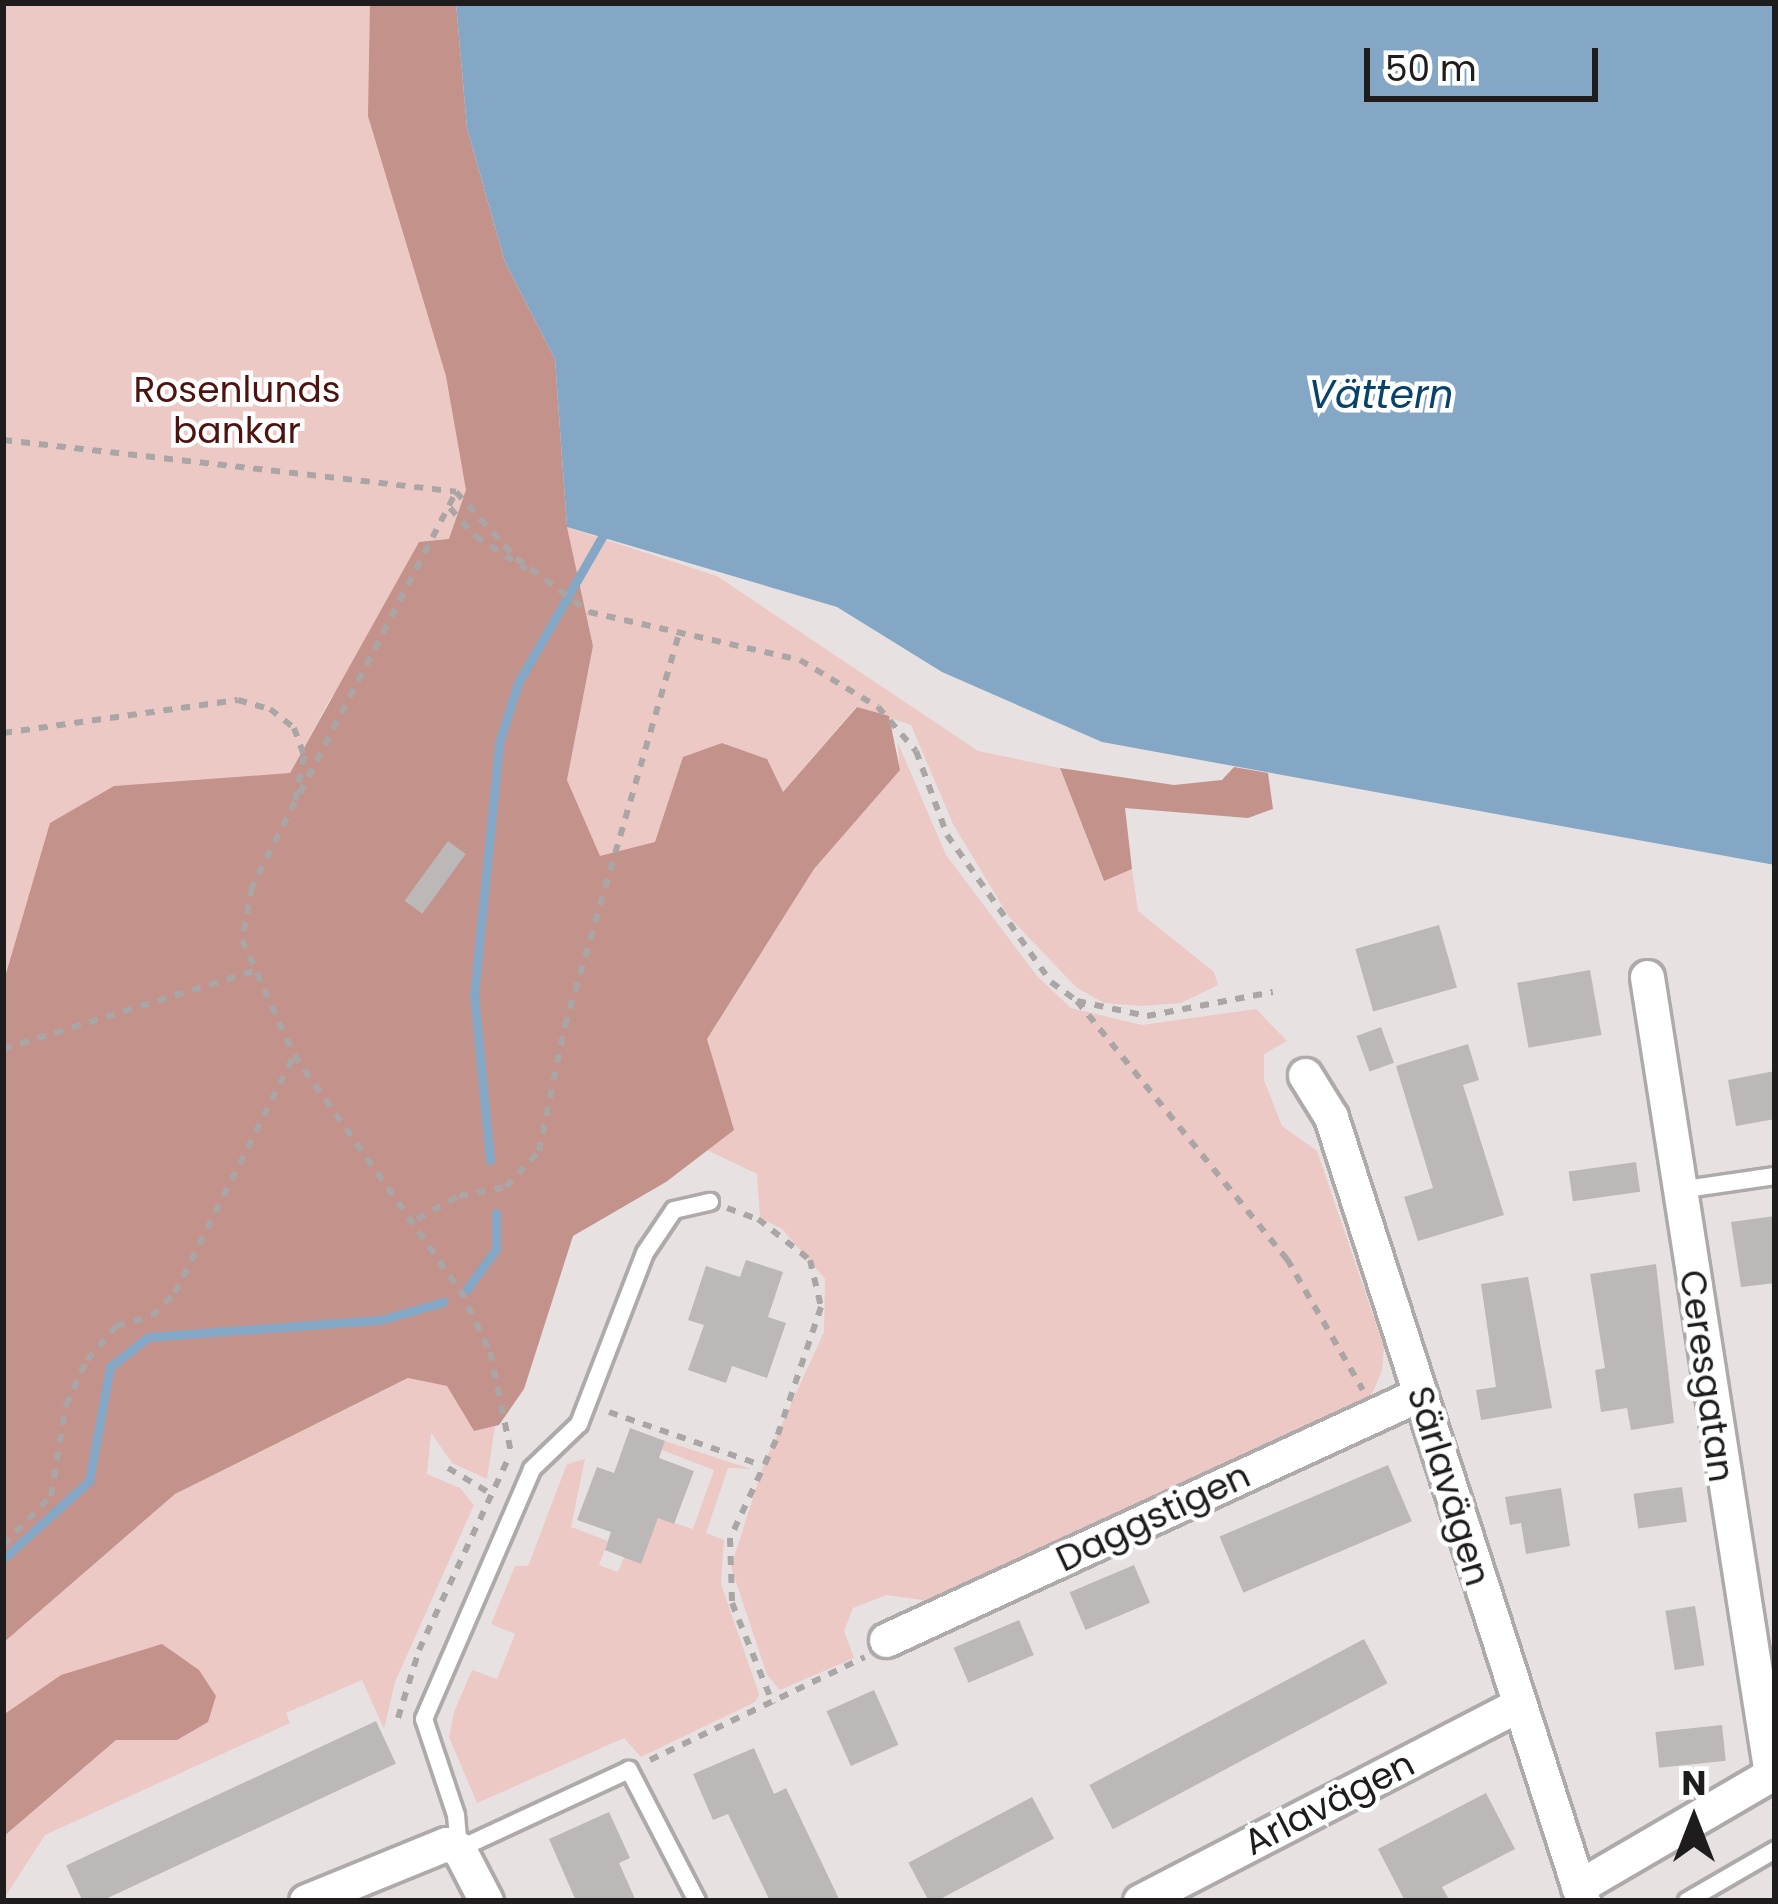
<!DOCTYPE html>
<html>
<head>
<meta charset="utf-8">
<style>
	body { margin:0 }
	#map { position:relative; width:1778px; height:1904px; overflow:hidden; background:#e7e2e1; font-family:Poppins,sans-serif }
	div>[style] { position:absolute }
	.green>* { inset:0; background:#ecc9c4 }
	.forest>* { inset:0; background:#c2928b }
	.water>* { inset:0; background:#84a7c6 }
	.stream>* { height:9px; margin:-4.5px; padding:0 4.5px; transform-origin:4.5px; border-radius:4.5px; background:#84a7c6 }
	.building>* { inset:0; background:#bcb8b7; transform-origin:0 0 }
	.path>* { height:6px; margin-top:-3px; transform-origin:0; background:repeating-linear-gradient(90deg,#aaa6a5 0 9px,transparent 0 18px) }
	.roads { filter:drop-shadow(3px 0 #aeaaa9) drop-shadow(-3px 0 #aeaaa9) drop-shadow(0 3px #aeaaa9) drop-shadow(0 -3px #aeaaa9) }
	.service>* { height:16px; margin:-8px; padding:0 8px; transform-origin:8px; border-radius:8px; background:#fff }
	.minor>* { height:33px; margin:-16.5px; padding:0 16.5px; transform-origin:16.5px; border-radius:16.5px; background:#fff }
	span { translate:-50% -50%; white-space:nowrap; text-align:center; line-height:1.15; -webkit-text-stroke:9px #fff; paint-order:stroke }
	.park-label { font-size:36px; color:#4e130f }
	.street-label { font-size:36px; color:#1e1c1c }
	.water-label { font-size:39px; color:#06426a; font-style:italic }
	.frame { position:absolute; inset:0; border:6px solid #1e1c1c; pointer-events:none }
	.north { position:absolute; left:1634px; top:1760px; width:120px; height:120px; -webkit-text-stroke:9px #fff; paint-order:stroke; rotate:0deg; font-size:33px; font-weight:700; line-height:48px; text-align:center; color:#1e1c1c }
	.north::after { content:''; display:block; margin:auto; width:42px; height:54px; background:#1e1c1c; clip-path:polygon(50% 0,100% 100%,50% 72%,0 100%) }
	.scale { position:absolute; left:1364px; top:48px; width:234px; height:54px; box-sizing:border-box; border:6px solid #1e1c1c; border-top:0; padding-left:15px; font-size:36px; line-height:42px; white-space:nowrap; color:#1e1c1c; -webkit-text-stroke:9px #fff; paint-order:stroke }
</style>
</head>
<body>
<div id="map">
	<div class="green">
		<div style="clip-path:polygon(3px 3px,420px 3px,542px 452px,330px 699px,290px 773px,3px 1064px)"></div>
		<div style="clip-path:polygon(567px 527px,717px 576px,978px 751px,1060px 768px,1103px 880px,1132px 869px,1138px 911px,1214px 972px,1218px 985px,1181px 1003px,1142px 1006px,1104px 1003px,1077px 988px,1009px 917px,953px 824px,911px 725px,856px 707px,782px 793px,766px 759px,722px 743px,655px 843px,600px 857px,567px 780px,593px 646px)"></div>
		<div style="clip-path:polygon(898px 743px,946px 855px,1037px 976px,1071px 1008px,1142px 1025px,1256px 1009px,1287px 1041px,1264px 1054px,1264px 1080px,1282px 1126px,1317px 1151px,1384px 1347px,1382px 1371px,1369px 1400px,935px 1602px,887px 1595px,853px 1608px,844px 1631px,854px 1658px,780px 1690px,767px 1675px,731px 1567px,764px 1463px,824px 1332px,825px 1279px,782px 1229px,760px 1218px,757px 1174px,707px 1150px,733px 1130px,707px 1039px,814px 869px,899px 770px)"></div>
		<div style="clip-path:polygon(409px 1378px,447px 1386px,474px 1431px,495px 1426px,487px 1479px,452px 1463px,431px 1433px,427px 1474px,460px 1488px,474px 1505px,395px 1682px,384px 1729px,362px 1680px,286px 1713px,290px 1723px,45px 1835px,3px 1900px,3px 1837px,116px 1740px,178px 1740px,61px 1675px,3px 1715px,3px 1643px,175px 1494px)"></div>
		<div style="clip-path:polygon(665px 1441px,751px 1469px,728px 1468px,706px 1533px,724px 1540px,721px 1584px,759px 1694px,755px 1702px,641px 1757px,624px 1738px,477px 1803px,449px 1737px,454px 1712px,472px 1670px,497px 1679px,515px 1634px,491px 1624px,515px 1566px,528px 1566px,567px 1464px,585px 1459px,571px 1527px,608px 1541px,599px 1565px,618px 1572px,624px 1557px,640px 1563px,658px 1518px,693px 1529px,714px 1470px,662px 1450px)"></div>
	</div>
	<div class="forest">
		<div style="clip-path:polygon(370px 3px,456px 3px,467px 128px,505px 262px,555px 359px,567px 527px,593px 646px,567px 780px,600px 856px,655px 842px,683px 757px,722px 743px,767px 759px,783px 792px,857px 707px,889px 716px,900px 770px,814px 869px,707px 1039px,734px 1130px,666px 1182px,573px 1236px,524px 1389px,499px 1425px,474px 1431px,447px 1386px,408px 1378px,175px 1494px,3px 1643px,3px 984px,50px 823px,114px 786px,290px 773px,419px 542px,449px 539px,466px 490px,446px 376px,368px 116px)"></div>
		<div style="clip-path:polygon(1234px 767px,1268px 773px,1273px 809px,1248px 818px,1125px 808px,1132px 869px,1104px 881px,1060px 768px,1174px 785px,1222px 780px)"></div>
		<div style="clip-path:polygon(162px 1644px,199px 1670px,216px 1696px,208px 1722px,177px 1740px,116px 1740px,3px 1837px,3px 1715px,61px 1675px)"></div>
	</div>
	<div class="water">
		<div style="clip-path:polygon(456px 3px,1775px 3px,1775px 865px,1102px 742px,942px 672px,837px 607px,567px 527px,555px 359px,505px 262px,467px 128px)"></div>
	</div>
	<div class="stream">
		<div style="left:490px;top:1160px;width:166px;rotate:-95.5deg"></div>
		<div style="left:474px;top:995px;width:253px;rotate:-84.3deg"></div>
		<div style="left:499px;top:743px;width:63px;rotate:-72.4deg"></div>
		<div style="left:518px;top:683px;width:171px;rotate:-60.1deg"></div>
		<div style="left:467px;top:1289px;width:49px;rotate:-54.1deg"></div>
		<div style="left:496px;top:1249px;width:36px;rotate:-90deg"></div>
		<div style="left:3px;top:1559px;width:116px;rotate:-42.2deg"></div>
		<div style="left:89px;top:1481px;width:116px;rotate:-79.6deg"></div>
		<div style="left:110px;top:1367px;width:48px;rotate:-38.3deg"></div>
		<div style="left:148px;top:1337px;width:234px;rotate:-4.2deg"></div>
		<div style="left:381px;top:1320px;width:65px;rotate:-16.2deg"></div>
	</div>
	<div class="building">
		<div style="left:448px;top:841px;width:22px;height:74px;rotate:36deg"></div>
		<div style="left:1439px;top:925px;width:65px;height:87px;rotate:74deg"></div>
		<div style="left:1590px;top:970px;width:66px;height:74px;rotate:80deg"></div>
		<div style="left:1381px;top:1027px;width:38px;height:26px;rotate:70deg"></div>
		<div style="clip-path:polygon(1468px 1044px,1479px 1080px,1463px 1085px,1504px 1215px,1418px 1241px,1404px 1197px,1433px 1188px,1396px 1066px)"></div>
		<div style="clip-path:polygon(1775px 1071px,1775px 1119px,1736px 1126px,1728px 1080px)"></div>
		<div style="left:1636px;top:1162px;width:30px;height:68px;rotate:82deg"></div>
		<div style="clip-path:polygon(1775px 1216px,1775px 1283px,1741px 1287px,1731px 1222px)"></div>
		<div style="clip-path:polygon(746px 1260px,783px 1272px,768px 1317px,786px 1323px,767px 1378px,732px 1366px,726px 1383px,688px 1370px,704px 1325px,688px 1320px,706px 1266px,740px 1277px)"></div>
		<div style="clip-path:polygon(1656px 1264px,1674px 1423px,1631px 1430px,1627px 1408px,1601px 1412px,1595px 1370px,1605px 1368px,1590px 1274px)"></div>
		<div style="clip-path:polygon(1528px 1277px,1552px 1408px,1481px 1420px,1476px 1390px,1496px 1387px,1481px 1284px)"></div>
		<div style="clip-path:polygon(630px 1428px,665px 1441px,659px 1458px,694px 1471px,674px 1524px,658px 1518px,641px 1564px,605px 1550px,611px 1532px,577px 1520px,597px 1467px,614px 1473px)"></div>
		<div style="left:1388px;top:1465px;width:61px;height:183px;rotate:67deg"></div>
		<div style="left:1682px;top:1487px;width:35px;height:49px;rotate:82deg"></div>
		<div style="clip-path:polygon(1561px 1488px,1570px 1546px,1526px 1554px,1521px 1523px,1510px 1525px,1505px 1497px)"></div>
		<div style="left:1134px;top:1565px;width:41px;height:70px;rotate:67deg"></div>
		<div style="left:1695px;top:1606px;width:60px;height:30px;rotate:81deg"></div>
		<div style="left:1019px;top:1620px;width:38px;height:71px;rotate:67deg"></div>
		<div style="left:1364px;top:1639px;width:50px;height:311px;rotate:62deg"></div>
		<div style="left:874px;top:1690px;width:60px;height:52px;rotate:66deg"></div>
		<div style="left:376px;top:1721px;width:47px;height:342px;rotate:65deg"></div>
		<div style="left:1722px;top:1725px;width:36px;height:67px;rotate:84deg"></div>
		<div style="clip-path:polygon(754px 1748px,774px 1794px,786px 1788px,840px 1901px,770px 1901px,728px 1814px,713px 1820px,693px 1774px)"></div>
		<div style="clip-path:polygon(1486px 1793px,1515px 1849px,1442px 1887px,1450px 1901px,1405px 1901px,1378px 1849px)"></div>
		<div style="left:1032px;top:1797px;width:47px;height:140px;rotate:62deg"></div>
		<div style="clip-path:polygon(609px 1812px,630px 1858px,619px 1863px,636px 1901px,576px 1901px,549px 1839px)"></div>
	</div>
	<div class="path">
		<div style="left:3px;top:440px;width:456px;rotate:6.5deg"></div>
		<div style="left:456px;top:492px;width:89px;rotate:47.7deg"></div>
		<div style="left:516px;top:558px;width:91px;rotate:36.5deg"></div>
		<div style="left:589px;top:612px;width:216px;rotate:12.8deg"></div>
		<div style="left:800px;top:660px;width:91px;rotate:31.1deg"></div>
		<div style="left:878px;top:707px;width:58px;rotate:49.2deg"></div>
		<div style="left:916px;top:751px;width:90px;rotate:69.7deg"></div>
		<div style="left:947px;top:835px;width:180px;rotate:54.7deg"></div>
		<div style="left:1051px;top:982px;width:32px;rotate:36deg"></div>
		<div style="left:1077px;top:1001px;width:72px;rotate:12.1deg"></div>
		<div style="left:1147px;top:1016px;width:128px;rotate:-10.8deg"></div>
		<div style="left:450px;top:508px;width:38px;rotate:48deg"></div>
		<div style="left:475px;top:536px;width:61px;rotate:32.9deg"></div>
		<div style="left:3px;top:733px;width:237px;rotate:-8deg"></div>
		<div style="left:238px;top:700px;width:33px;rotate:16deg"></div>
		<div style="left:270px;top:709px;width:31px;rotate:38deg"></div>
		<div style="left:294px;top:728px;width:30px;rotate:70deg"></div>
		<div style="left:304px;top:756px;width:47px;rotate:101.1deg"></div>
		<div style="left:295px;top:802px;width:95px;rotate:116.8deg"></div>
		<div style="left:252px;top:887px;width:54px;rotate:100.7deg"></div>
		<div style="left:242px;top:940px;width:126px;rotate:65.7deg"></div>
		<div style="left:294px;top:1055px;width:288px;rotate:54.8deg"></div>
		<div style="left:460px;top:1290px;width:69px;rotate:64.2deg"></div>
		<div style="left:490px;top:1352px;width:107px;rotate:78.2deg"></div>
		<div style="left:300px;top:793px;width:339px;rotate:-62.6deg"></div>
		<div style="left:1077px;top:1001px;width:333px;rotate:50.9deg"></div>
		<div style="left:1287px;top:1259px;width:151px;rotate:59.9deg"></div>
		<div style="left:3px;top:1049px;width:262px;rotate:-17.3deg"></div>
		<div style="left:727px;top:1208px;width:33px;rotate:20deg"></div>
		<div style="left:758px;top:1219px;width:66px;rotate:38.3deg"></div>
		<div style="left:810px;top:1260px;width:48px;rotate:76.8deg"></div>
		<div style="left:821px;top:1307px;width:140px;rotate:108.7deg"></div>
		<div style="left:776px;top:1440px;width:108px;rotate:115.1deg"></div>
		<div style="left:730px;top:1538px;width:65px;rotate:88.2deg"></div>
		<div style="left:732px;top:1603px;width:109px;rotate:67.9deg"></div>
		<div style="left:417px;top:1219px;width:48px;rotate:-28.7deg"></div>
		<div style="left:459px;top:1196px;width:48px;rotate:-10.8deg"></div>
		<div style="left:506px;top:1187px;width:49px;rotate:-47.5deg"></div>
		<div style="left:539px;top:1151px;width:128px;rotate:-78.3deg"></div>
		<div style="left:565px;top:1026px;width:412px;rotate:-73.8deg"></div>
		<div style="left:609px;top:1412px;width:158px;rotate:19.2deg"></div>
		<div style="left:448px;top:1468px;width:47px;rotate:31deg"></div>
		<div style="left:3px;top:1545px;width:69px;rotate:-45.6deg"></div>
		<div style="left:51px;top:1496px;width:92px;rotate:-80.6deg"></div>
		<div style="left:66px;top:1405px;width:50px;rotate:-65deg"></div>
		<div style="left:87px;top:1360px;width:45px;rotate:-49.5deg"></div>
		<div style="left:116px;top:1326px;width:37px;rotate:-16deg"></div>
		<div style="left:152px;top:1316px;width:33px;rotate:-45deg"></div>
		<div style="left:175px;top:1293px;width:266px;rotate:-63.4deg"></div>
		<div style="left:398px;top:1718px;width:71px;rotate:-72.8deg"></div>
		<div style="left:419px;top:1650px;width:208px;rotate:-65deg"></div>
		<div style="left:650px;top:1760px;width:238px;rotate:-25.6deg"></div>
	</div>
	<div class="roads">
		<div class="service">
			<div style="left:1679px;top:1190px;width:97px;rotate:-8.3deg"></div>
			<div style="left:697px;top:1901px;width:148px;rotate:-117.4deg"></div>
			<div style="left:629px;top:1770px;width:187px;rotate:155.1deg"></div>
			<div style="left:459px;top:1849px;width:34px;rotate:-95deg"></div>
			<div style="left:456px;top:1815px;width:101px;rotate:-108.4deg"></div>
			<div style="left:424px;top:1719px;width:272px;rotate:-66.6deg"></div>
			<div style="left:532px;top:1469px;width:65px;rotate:-43.8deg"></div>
			<div style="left:579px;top:1424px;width:183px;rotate:-68.9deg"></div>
			<div style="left:645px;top:1253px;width:52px;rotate:-56deg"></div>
			<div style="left:674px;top:1210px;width:37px;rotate:-13deg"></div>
			<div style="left:1687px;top:1901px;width:102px;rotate:-30.1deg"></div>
		</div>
		<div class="minor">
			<div style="left:1647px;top:977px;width:807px;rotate:81.16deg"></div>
			<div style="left:1305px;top:1075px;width:49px;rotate:58.2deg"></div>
			<div style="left:1331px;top:1117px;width:824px;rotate:72.18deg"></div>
			<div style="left:886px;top:1640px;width:588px;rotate:-24.73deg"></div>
			<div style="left:1578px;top:1887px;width:228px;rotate:-30.3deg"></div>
			<div style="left:306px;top:1901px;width:151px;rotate:-22.2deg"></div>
			<div style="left:446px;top:1844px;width:14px;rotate:21deg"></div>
			<div style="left:459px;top:1849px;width:59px;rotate:62.6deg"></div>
			<div style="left:1140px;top:1901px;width:426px;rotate:-27.4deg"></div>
		</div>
	</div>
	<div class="park-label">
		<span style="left:237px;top:410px">Rosenlunds<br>bankar</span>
	</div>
	<div class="street-label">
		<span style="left:1707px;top:1376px;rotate:82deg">Ceresgatan</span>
		<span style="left:1449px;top:1486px;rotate:73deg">Särlavägen</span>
		<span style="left:1153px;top:1517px;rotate:-25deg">Daggstigen</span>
		<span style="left:1329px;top:1803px;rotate:-27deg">Arlavägen</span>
	</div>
	<div class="water-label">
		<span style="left:1381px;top:395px">Vättern</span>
	</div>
	<div class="frame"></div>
	<div class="north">N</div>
	<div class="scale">50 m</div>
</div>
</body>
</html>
